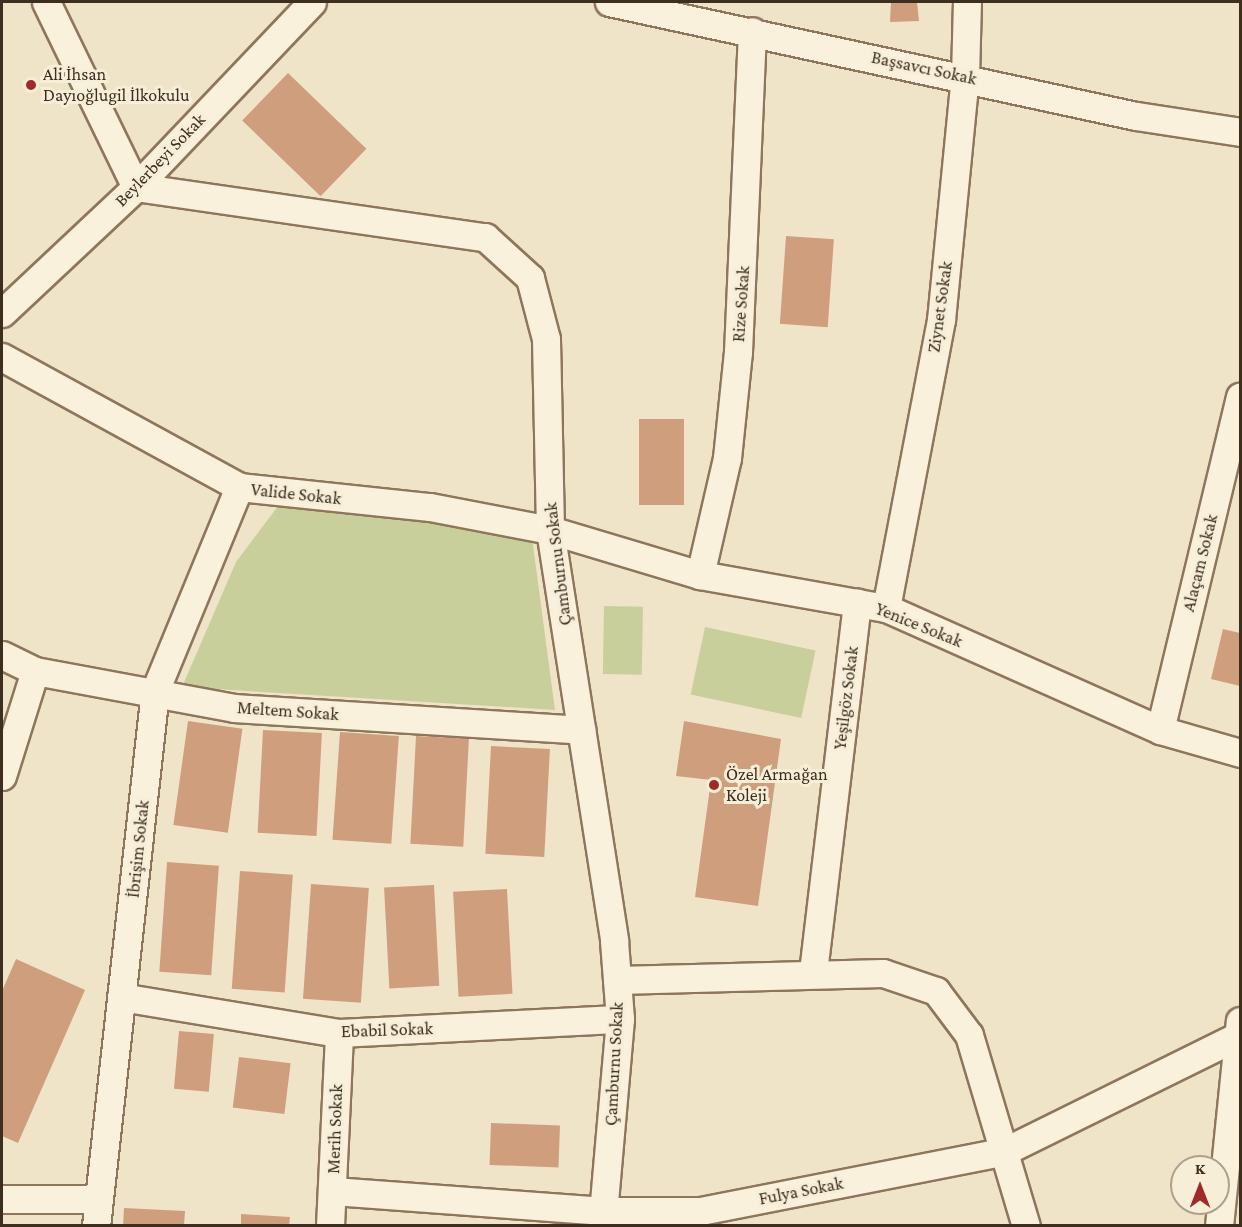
<!DOCTYPE html>
<html>
<head>
<meta charset="utf-8">
<style>
	body { margin:0 }
	#map { position:relative; width:1242px; height:1227px; overflow:hidden; background:#f0e4c8; font-family:"Crimson Pro",serif }
	div>[style] { position:absolute }
	.green>* { inset:0; background:#c9cf9b; transform-origin:0 0 }
	.building>* { inset:0; background:#cf9f7d; transform-origin:0 0 }
	.roads { filter:drop-shadow(2px 0 #8d765c) drop-shadow(-2px 0 #8d765c) drop-shadow(0 2px #8d765c) drop-shadow(0 -2px #8d765c) }
	.minor>* { height:27px; margin:-13.5px; padding:0 13.5px; transform-origin:13.5px; border-radius:13.5px; background:#faf1dc }
	.dots>* { width:16px; height:16px; translate:-50% -50%; box-sizing:border-box; border:3px solid #f7eed8; border-radius:50% }
	span { translate:-50% -50%; white-space:nowrap; text-align:center; line-height:1.15; -webkit-text-stroke:6px #f7eed8; paint-order:stroke }
	.street-label { font-size:18px; color:#3d2e20 }
	.poi-label { font-size:18px; color:#3d2e20 }
	.left { translate:0 -50%; text-align:left }
	.frame { position:absolute; inset:0; border:3px solid #3d2e20; pointer-events:none }
	.north { position:absolute; left:1170px; top:1155px; width:60px; height:60px; box-sizing:border-box; background:#f7eed8; border:2px solid #ada18e; border-radius:50%; rotate:0deg; font-size:16px; font-weight:700; line-height:24px; text-align:center; color:#3d2e20 }
	.north::after { content:''; display:block; margin:auto; width:21px; height:27px; background:#9e2a2b; clip-path:polygon(50% 0,100% 100%,50% 72%,0 100%) }
</style>
</head>
<body>
<div id="map">
	<div class="green">
		<div style="clip-path:polygon(281px 502px,531px 530px,555px 710px,182px 687px,236px 562px)"></div>
		<div style="left:604px;top:606px;width:39px;height:68px;rotate:1deg"></div>
		<div style="left:705px;top:627px;width:113px;height:69px;rotate:12deg"></div>
	</div>
	<div class="building">
		<div style="clip-path:polygon(891px 2px,917px 2px,919px 21px,890px 22px)"></div>
		<div style="left:288px;top:73px;width:109px;height:66px;rotate:44deg"></div>
		<div style="left:786px;top:236px;width:48px;height:88px;rotate:4deg"></div>
		<div style="left:639px;top:419px;width:45px;height:86px"></div>
		<div style="clip-path:polygon(1223px 629px,1240px 633px,1240px 686px,1211px 679px)"></div>
		<div style="left:188px;top:721px;width:55px;height:105px;rotate:8deg"></div>
		<div style="clip-path:polygon(684px 721px,781px 739px,758px 906px,695px 897px,711px 780px,676px 776px)"></div>
		<div style="left:263px;top:730px;width:59px;height:103px;rotate:3deg"></div>
		<div style="left:340px;top:732px;width:59px;height:108px;rotate:4deg"></div>
		<div style="left:416px;top:736px;width:53px;height:108px;rotate:3deg"></div>
		<div style="left:491px;top:746px;width:59px;height:108px;rotate:3deg"></div>
		<div style="left:167px;top:862px;width:52px;height:110px;rotate:4deg"></div>
		<div style="left:240px;top:871px;width:53px;height:118px;rotate:4deg"></div>
		<div style="left:311px;top:884px;width:58px;height:115px;rotate:4deg"></div>
		<div style="left:434px;top:885px;width:101px;height:50px;rotate:87deg"></div>
		<div style="left:507px;top:889px;width:105px;height:54px;rotate:87deg"></div>
		<div style="clip-path:polygon(16px 959px,85px 990px,18px 1143px,2px 1136px,2px 991px)"></div>
		<div style="left:179px;top:1031px;width:35px;height:58px;rotate:5deg"></div>
		<div style="left:239px;top:1057px;width:52px;height:51px;rotate:7deg"></div>
		<div style="left:491px;top:1123px;width:69px;height:42px;rotate:2deg"></div>
		<div style="clip-path:polygon(124px 1208px,185px 1211px,184px 1226px,123px 1226px)"></div>
		<div style="clip-path:polygon(241px 1214px,290px 1217px,289px 1226px,241px 1226px)"></div>
	</div>
	<div class="roads">
		<div class="minor">
			<div style="left:46px;top:2px;width:206px;rotate:64.1deg"></div>
			<div style="left:136px;top:187px;width:353px;rotate:8.2deg"></div>
			<div style="left:485px;top:237px;width:61px;rotate:42.3deg"></div>
			<div style="left:530px;top:278px;width:63px;rotate:75.3deg"></div>
			<div style="left:546px;top:339px;width:191px;rotate:88.8deg"></div>
			<div style="left:550px;top:530px;width:416px;rotate:81.1deg"></div>
			<div style="left:614px;top:941px;width:78px;rotate:85.6deg"></div>
			<div style="left:620px;top:1019px;width:208px;rotate:95deg"></div>
			<div style="left:609px;top:2px;width:539px;rotate:12.21deg"></div>
			<div style="left:1136px;top:116px;width:105px;rotate:8.7deg"></div>
			<div style="left:2px;top:313px;width:184px;rotate:-43.2deg"></div>
			<div style="left:136px;top:187px;width:255px;rotate:-46.4deg"></div>
			<div style="left:2px;top:357px;width:270px;rotate:28.7deg"></div>
			<div style="left:239px;top:487px;width:192px;rotate:6deg"></div>
			<div style="left:430px;top:507px;width:122px;rotate:10.9deg"></div>
			<div style="left:550px;top:530px;width:157px;rotate:16.7deg"></div>
			<div style="left:700px;top:575px;width:189px;rotate:10.1deg"></div>
			<div style="left:886px;top:608px;width:300px;rotate:24deg"></div>
			<div style="left:1160px;top:730px;width:83px;rotate:16deg"></div>
			<div style="left:700px;top:575px;width:120px;rotate:-77deg"></div>
			<div style="left:727px;top:458px;width:107px;rotate:-84.1deg"></div>
			<div style="left:738px;top:352px;width:321px;rotate:-87.5deg"></div>
			<div style="left:886px;top:608px;width:293px;rotate:-79.2deg"></div>
			<div style="left:941px;top:320px;width:244px;rotate:-84.4deg"></div>
			<div style="left:965px;top:77px;width:75px;rotate:-88.5deg"></div>
			<div style="left:2px;top:655px;width:37px;rotate:26deg"></div>
			<div style="left:35px;top:671px;width:203px;rotate:10.5deg"></div>
			<div style="left:235px;top:708px;width:347px;rotate:3.6deg"></div>
			<div style="left:1160px;top:730px;width:343px;rotate:-76.5deg"></div>
			<div style="left:2px;top:776px;width:110px;rotate:-72.6deg"></div>
			<div style="left:813px;top:972px;width:372px;rotate:-83.2deg"></div>
			<div style="left:617px;top:980px;width:266px;rotate:-1.5deg"></div>
			<div style="left:883px;top:973px;width:56px;rotate:18.8deg"></div>
			<div style="left:936px;top:991px;width:55px;rotate:53.1deg"></div>
			<div style="left:969px;top:1035px;width:199px;rotate:73.4deg"></div>
			<div style="left:121px;top:997px;width:221px;rotate:9.4deg"></div>
			<div style="left:339px;top:1033px;width:281px;rotate:-2.9deg"></div>
			<div style="left:333px;top:1191px;width:272px;rotate:4.2deg"></div>
			<div style="left:604px;top:1211px;width:97px"></div>
			<div style="left:701px;top:1211px;width:308px;rotate:-11.1deg"></div>
			<div style="left:1003px;top:1152px;width:264px;rotate:-26.3deg"></div>
			<div style="left:2px;top:1199px;width:97px"></div>
			<div style="left:96px;top:1226px;width:538px;rotate:-83.71deg"></div>
			<div style="left:155px;top:691px;width:221px;rotate:-67.6deg"></div>
			<div style="left:330px;top:1226px;width:193px;rotate:-87.3deg"></div>
			<div style="left:1219px;top:1226px;width:206px;rotate:-84.2deg"></div>
		</div>
	</div>
	<div class="dots">
		<div style="left:31px;top:85px;background:#9e2a2b"></div>
		<div style="left:714px;top:785px;background:#9e2a2b"></div>
	</div>
	<div class="street-label">
		<span style="left:924px;top:68px;rotate:12deg">Başsavcı Sokak</span>
		<span style="left:160px;top:160px;rotate:-46deg">Beylerbeyi Sokak</span>
		<span style="left:741px;top:304px;rotate:-86deg">Rize Sokak</span>
		<span style="left:940px;top:307px;rotate:-82deg">Ziynet Sokak</span>
		<span style="left:296px;top:494px;rotate:6deg">Valide Sokak</span>
		<span style="left:1200px;top:563px;rotate:-76deg">Alaçam Sokak</span>
		<span style="left:558px;top:564px;rotate:-97deg">Çamburnu Sokak</span>
		<span style="left:919px;top:625px;rotate:22deg">Yenice Sokak</span>
		<span style="left:846px;top:698px;rotate:-83deg">Yeşilgöz Sokak</span>
		<span style="left:288px;top:711px;rotate:4deg">Meltem Sokak</span>
		<span style="left:138px;top:849px;rotate:-84deg">İbrişim Sokak</span>
		<span style="left:387px;top:1030px;rotate:-2deg">Ebabil Sokak</span>
		<span style="left:614px;top:1064px;rotate:-87deg">Çamburnu Sokak</span>
		<span style="left:335px;top:1129px;rotate:-88deg">Merih Sokak</span>
		<span style="left:801px;top:1191px;rotate:-11deg">Fulya Sokak</span>
	</div>
	<div class="poi-label">
		<span class="left" style="left:43px;top:85px">Ali İhsan<br>Dayıoğlugil İlkokulu</span>
		<span class="left" style="left:726px;top:785px">Özel Armağan<br>Koleji</span>
	</div>
	<div class="frame"></div>
	<div class="north">K</div>
</div>
</body>
</html>
